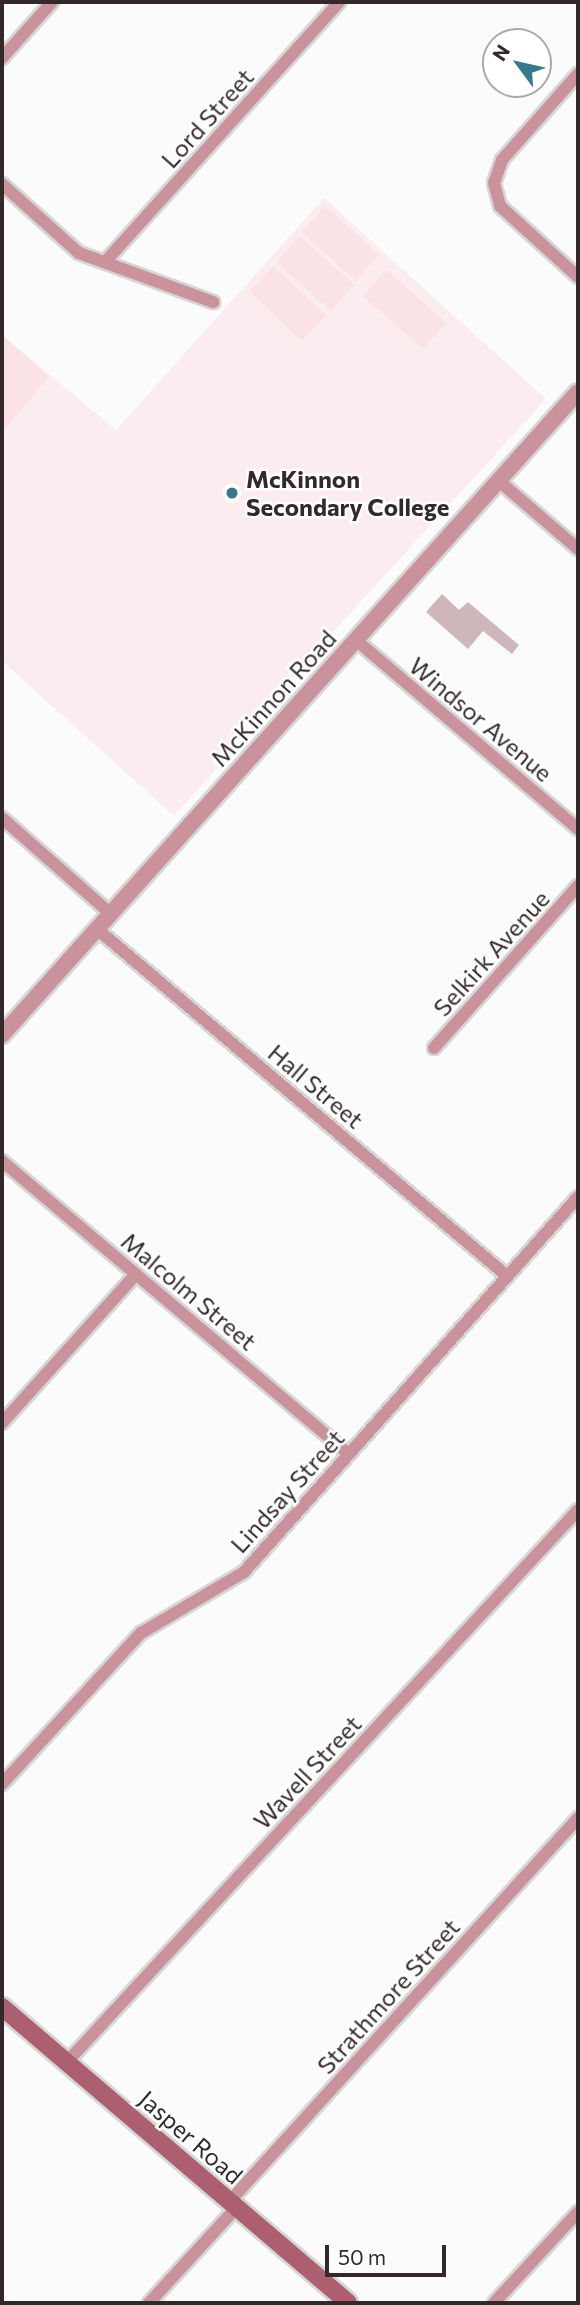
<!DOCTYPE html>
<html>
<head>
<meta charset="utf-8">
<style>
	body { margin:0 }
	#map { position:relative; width:580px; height:2305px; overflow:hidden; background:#fbfbfb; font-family:Commissioner,sans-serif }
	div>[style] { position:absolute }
	.built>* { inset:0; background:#fbedef }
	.green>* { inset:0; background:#fae2e5; transform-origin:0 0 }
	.building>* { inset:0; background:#ceb6ba }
	.roads { filter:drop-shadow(2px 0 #d7d5d6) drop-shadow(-2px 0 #d7d5d6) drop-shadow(0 2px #d7d5d6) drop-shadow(0 -2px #d7d5d6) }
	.minor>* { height:12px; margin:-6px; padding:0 6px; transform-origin:6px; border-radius:6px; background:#ca939c }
	.tertiary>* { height:16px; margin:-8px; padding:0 8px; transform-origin:8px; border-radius:8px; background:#ca939c }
	.secondary>* { height:18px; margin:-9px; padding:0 9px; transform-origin:9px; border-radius:9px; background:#ac606f }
	.dots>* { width:19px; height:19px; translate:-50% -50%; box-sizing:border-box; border:4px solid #fff; border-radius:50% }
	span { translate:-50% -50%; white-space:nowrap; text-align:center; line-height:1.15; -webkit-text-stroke:5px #fff; paint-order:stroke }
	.street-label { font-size:24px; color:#33292b }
	.poi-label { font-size:24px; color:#33292b; font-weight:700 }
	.left { translate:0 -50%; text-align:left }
	.frame { position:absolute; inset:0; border:4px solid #33292b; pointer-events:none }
	.north { position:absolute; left:482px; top:28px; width:70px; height:70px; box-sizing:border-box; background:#fff; border:2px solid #ada9aa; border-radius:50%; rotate:303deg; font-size:19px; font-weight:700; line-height:28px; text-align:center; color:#33292b }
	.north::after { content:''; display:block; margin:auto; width:24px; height:32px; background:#37798b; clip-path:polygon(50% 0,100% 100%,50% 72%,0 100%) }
	.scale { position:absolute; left:325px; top:2245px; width:121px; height:32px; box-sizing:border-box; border:4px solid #33292b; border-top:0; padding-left:9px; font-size:21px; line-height:24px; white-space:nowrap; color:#33292b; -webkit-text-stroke:5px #fff; paint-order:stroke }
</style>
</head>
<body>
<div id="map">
	<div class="built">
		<div style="clip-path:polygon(324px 198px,546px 399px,213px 763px,218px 767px,174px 816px,2px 661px,2px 335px,116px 430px)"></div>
	</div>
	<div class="green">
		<div style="left:325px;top:206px;width:73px;height:35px;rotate:42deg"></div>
		<div style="left:300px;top:236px;width:73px;height:35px;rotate:42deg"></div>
		<div style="left:273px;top:266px;width:72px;height:35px;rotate:43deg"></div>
		<div style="left:386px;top:270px;width:80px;height:35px;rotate:41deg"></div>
		<div style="clip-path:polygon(2px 335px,49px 377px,2px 432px)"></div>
	</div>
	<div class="building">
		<div style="clip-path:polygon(442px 594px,459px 610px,468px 602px,519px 645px,512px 654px,483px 631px,468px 649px,426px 612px)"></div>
	</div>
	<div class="roads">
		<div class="minor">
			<div style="left:2px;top:58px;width:75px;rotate:-48.2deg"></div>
			<div style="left:578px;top:74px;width:115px;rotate:131.5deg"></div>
			<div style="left:502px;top:160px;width:24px;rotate:109deg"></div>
			<div style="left:494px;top:183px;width:24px;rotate:75deg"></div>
			<div style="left:500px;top:206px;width:105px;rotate:42.3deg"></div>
			<div style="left:2px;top:184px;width:103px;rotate:41.9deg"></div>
			<div style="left:79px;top:253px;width:143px;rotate:20.1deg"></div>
			<div style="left:105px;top:262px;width:350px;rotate:-48deg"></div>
			<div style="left:499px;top:481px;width:104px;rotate:40.7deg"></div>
			<div style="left:356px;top:640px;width:292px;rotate:40.4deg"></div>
			<div style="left:2px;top:818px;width:145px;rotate:41.4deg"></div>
			<div style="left:97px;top:929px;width:537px;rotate:40.24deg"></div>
			<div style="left:434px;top:1048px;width:217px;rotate:-48.4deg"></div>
			<div style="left:2px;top:1161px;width:454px;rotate:40.2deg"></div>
			<div style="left:2px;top:1423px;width:200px;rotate:-48deg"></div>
			<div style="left:2px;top:1784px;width:205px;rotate:-47.4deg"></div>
			<div style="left:141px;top:1633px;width:120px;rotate:-30.6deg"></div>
			<div style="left:244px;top:1572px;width:502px;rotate:-48.31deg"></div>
			<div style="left:67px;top:2062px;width:752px;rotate:-47.21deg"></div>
			<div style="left:229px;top:2202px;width:519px;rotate:-47.73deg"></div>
			<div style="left:149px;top:2303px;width:129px;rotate:-47.5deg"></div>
			<div style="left:494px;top:2303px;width:124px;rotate:-47.3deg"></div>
		</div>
		<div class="tertiary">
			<div style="left:2px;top:1035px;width:863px;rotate:-48.15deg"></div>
		</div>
		<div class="secondary">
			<div style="left:2px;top:2007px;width:455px;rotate:40.5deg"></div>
		</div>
	</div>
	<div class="dots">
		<div style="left:232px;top:493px;background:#37798b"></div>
	</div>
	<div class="street-label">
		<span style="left:207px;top:118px;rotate:-48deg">Lord Street</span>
		<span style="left:273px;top:698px;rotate:-48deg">McKinnon Road</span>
		<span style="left:481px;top:719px;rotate:40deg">Windsor Avenue</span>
		<span style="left:491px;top:953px;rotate:-48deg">Selkirk Avenue</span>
		<span style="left:316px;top:1086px;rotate:40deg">Hall Street</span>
		<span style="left:189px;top:1291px;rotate:40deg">Malcolm Street</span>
		<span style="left:287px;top:1491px;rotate:-48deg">Lindsay Street</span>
		<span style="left:307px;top:1772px;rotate:-47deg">Wavell Street</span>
		<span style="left:388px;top:1996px;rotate:-48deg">Strathmore Street</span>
		<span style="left:191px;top:2137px;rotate:41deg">Jasper Road</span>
	</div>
	<div class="poi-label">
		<span class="left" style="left:246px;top:493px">McKinnon<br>Secondary College</span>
	</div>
	<div class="frame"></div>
	<div class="north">N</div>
	<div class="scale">50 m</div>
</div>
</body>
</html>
